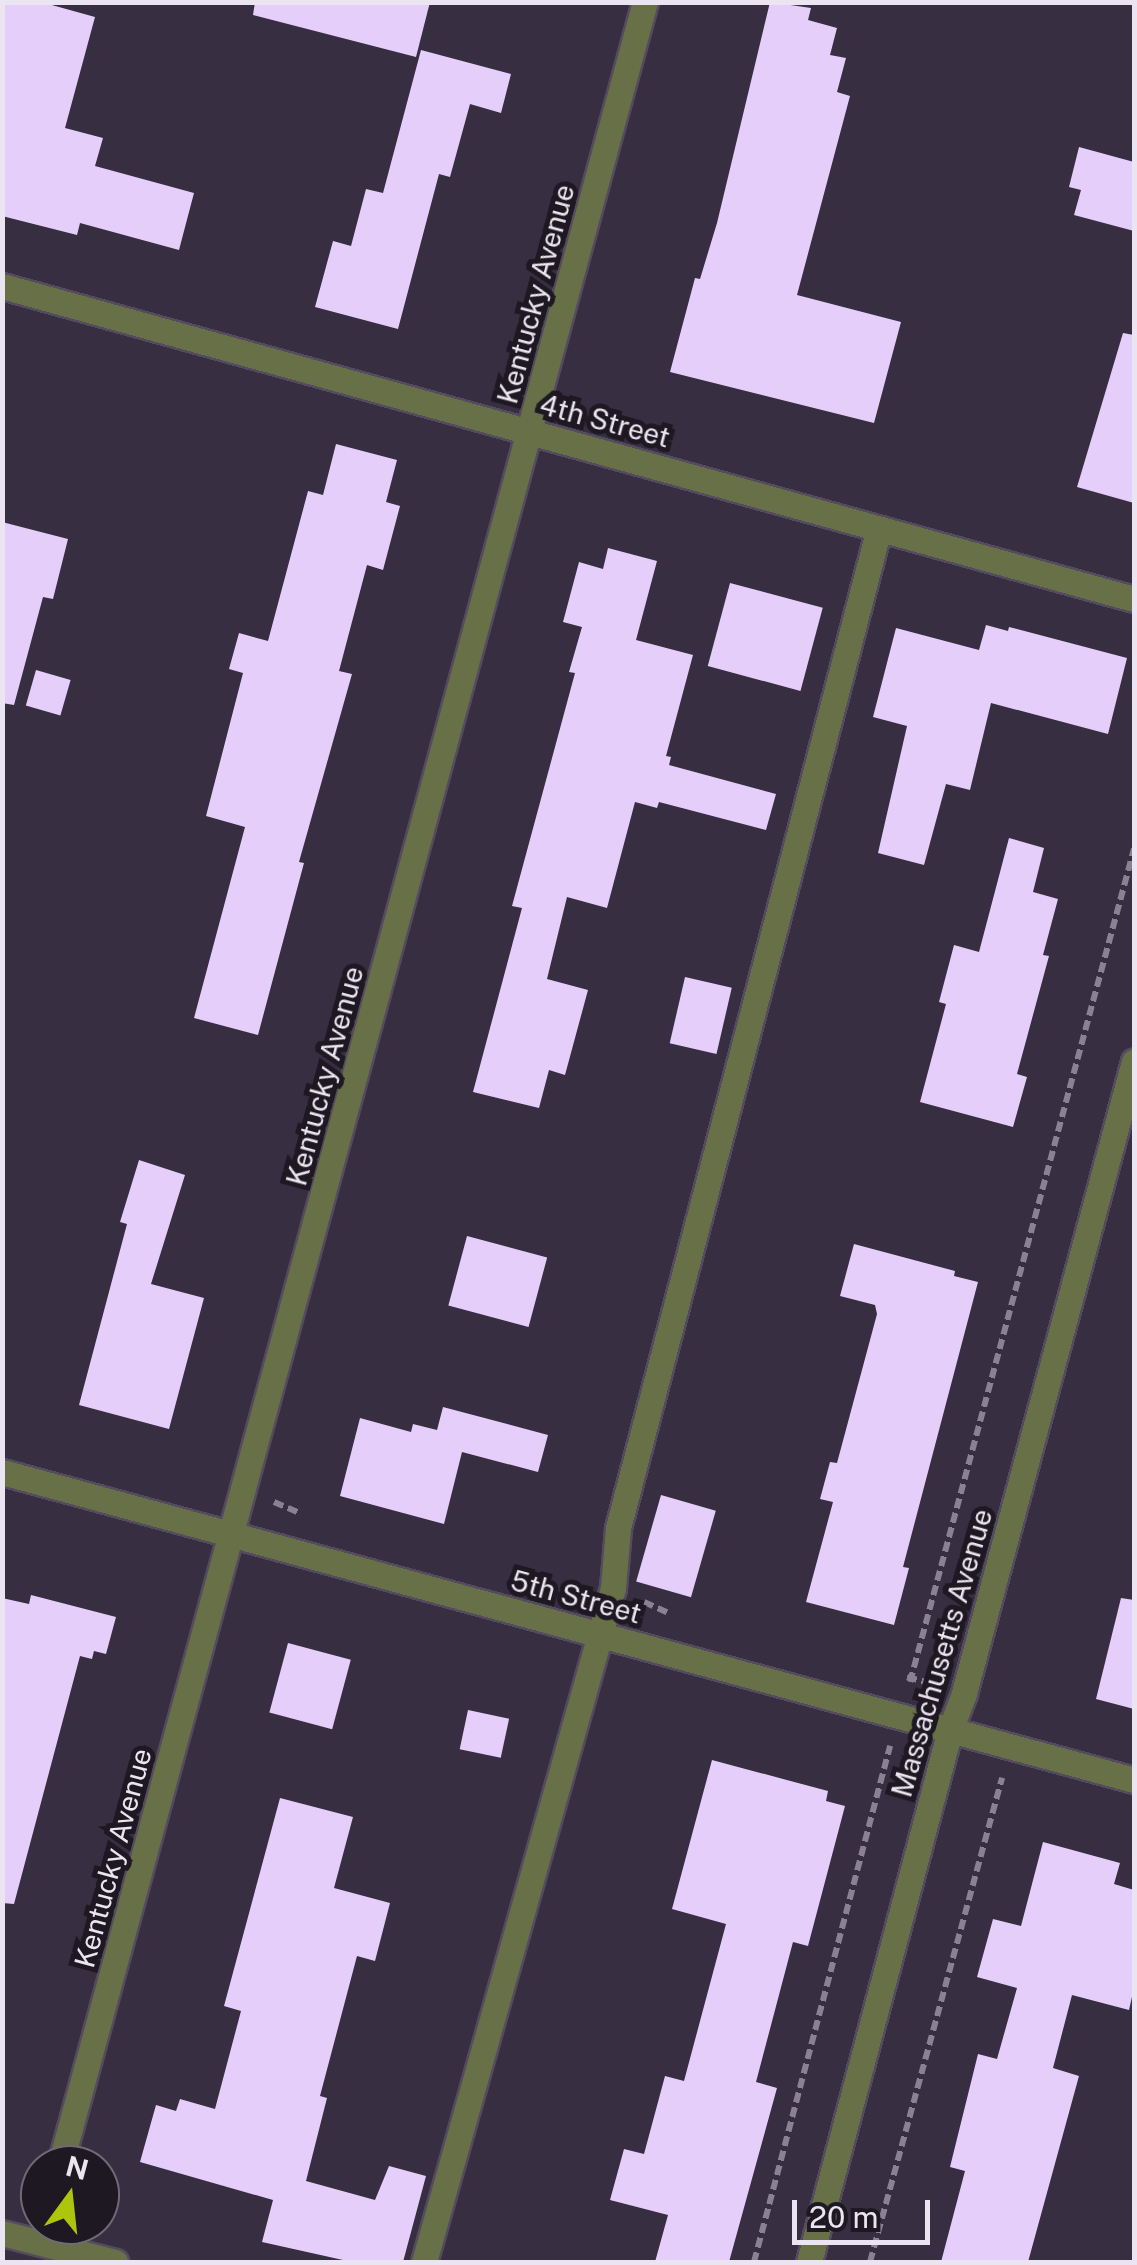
<!DOCTYPE html>
<html>
<head>
<meta charset="utf-8">
<style>
	body { margin:0 }
	#map { position:relative; width:1137px; height:2265px; overflow:hidden; background:#382e42; font-family:"Public Sans",sans-serif }
	div>[style] { position:absolute }
	.building>* { inset:0; background:#e5cffa; transform-origin:0 0 }
	.path>* { height:6px; margin-top:-3px; transform-origin:0; background:repeating-linear-gradient(90deg,#8a8293 0 10px,transparent 0 15px) }
	.roads { filter:drop-shadow(2px 0 #554b5e) drop-shadow(-2px 0 #554b5e) drop-shadow(0 2px #554b5e) drop-shadow(0 -2px #554b5e) }
	.minor>* { height:25px; margin:-12.5px; padding:0 12.5px; transform-origin:12.5px; border-radius:12.5px; background:#687047 }
	span { translate:-50% -50%; white-space:nowrap; text-align:center; line-height:1.15; -webkit-text-stroke:10px #1d1821; paint-order:stroke }
	.street-label { font-size:28px; color:#ebe5f2 }
	.frame { position:absolute; inset:0; border:5px solid #ebe5f2; pointer-events:none }
	.north { position:absolute; left:20px; top:2145px; width:100px; height:100px; box-sizing:border-box; background:#1d1821; border:2px solid #6f6a75; border-radius:50%; rotate:15deg; font-size:28px; font-weight:700; line-height:40px; text-align:center; color:#ebe5f2 }
	.north::after { content:''; display:block; margin:auto; width:35px; height:45px; background:#adc60d; clip-path:polygon(50% 0,100% 100%,50% 72%,0 100%) }
	.scale { position:absolute; left:792px; top:2200px; width:138px; height:45px; box-sizing:border-box; border:5px solid #ebe5f2; border-top:0; padding-left:12px; font-size:30px; line-height:35px; white-space:nowrap; color:#ebe5f2; -webkit-text-stroke:8px #1d1821; paint-order:stroke }
</style>
</head>
<body>
<div id="map">
	<div class="building">
		<div style="clip-path:polygon(2px 2px,41px 2px,95px 17px,65px 128px,103px 138px,95px 166px,194px 193px,179px 250px,80px 223px,77px 235px,2px 216px)"></div>
		<div style="clip-path:polygon(255px 2px,430px 2px,416px 57px,253px 15px)"></div>
		<div style="clip-path:polygon(770px 2px,811px 8px,808px 20px,837px 28px,830px 55px,846px 58px,837px 92px,850px 96px,797px 295px,901px 322px,874px 423px,670px 372px,695px 278px,700px 279px,717px 223px)"></div>
		<div style="clip-path:polygon(421px 50px,511px 74px,501px 113px,470px 104px,450px 177px,439px 174px,398px 329px,315px 307px,333px 241px,351px 246px,366px 189px,383px 193px)"></div>
		<div style="clip-path:polygon(1079px 147px,1134px 162px,1134px 231px,1074px 215px,1081px 190px,1069px 187px)"></div>
		<div style="clip-path:polygon(1123px 333px,1134px 335px,1134px 503px,1077px 487px)"></div>
		<div style="clip-path:polygon(336px 444px,397px 460px,386px 502px,400px 506px,383px 570px,367px 565px,339px 671px,352px 674px,299px 862px,304px 863px,258px 1035px,194px 1018px,245px 827px,206px 816px,243px 673px,229px 669px,239px 633px,268px 641px,308px 491px,323px 495px)"></div>
		<div style="clip-path:polygon(2px 522px,68px 539px,53px 599px,43px 597px,14px 705px,2px 703px)"></div>
		<div style="clip-path:polygon(608px 548px,657px 561px,636px 640px,693px 655px,666px 756px,671px 757px,669px 765px,776px 794px,766px 830px,659px 802px,657px 808px,635px 802px,607px 908px,567px 897px,547px 979px,588px 990px,565px 1075px,549px 1070px,539px 1108px,473px 1092px,522px 908px,512px 906px,575px 673px,569px 672px,582px 627px,563px 622px,579px 562px,603px 569px)"></div>
		<div style="left:730px;top:583px;width:96px;height:86px;rotate:15deg"></div>
		<div style="clip-path:polygon(986px 625px,1008px 631px,1009px 627px,1127px 658px,1108px 734px,991px 703px,970px 790px,946px 784px,924px 865px,878px 853px,907px 726px,873px 717px,896px 628px,979px 650px)"></div>
		<div style="left:36px;top:670px;width:36px;height:37px;rotate:16deg"></div>
		<div style="clip-path:polygon(1009px 838px,1044px 848px,1033px 892px,1058px 899px,1043px 955px,1049px 956px,1017px 1074px,1027px 1077px,1013px 1127px,920px 1102px,946px 1004px,939px 1002px,954px 945px,979px 952px)"></div>
		<div style="left:685px;top:977px;width:48px;height:68px;rotate:13deg"></div>
		<div style="clip-path:polygon(139px 1160px,185px 1175px,151px 1284px,204px 1298px,169px 1429px,79px 1405px,127px 1224px,120px 1222px)"></div>
		<div style="left:467px;top:1236px;width:83px;height:72px;rotate:15deg"></div>
		<div style="clip-path:polygon(854px 1244px,955px 1271px,954px 1276px,978px 1282px,903px 1567px,909px 1568px,894px 1625px,806px 1602px,833px 1502px,820px 1499px,830px 1462px,837px 1463px,877px 1314px,875px 1305px,840px 1296px)"></div>
		<div style="clip-path:polygon(443px 1407px,548px 1435px,538px 1472px,462px 1452px,444px 1524px,340px 1496px,360px 1418px,411px 1432px,413px 1424px,437px 1430px)"></div>
		<div style="left:661px;top:1495px;width:57px;height:90px;rotate:16deg"></div>
		<div style="clip-path:polygon(31px 1595px,116px 1617px,106px 1654px,94px 1651px,92px 1659px,80px 1656px,14px 1904px,2px 1903px,2px 1598px,29px 1604px)"></div>
		<div style="clip-path:polygon(1121px 1598px,1134px 1600px,1134px 1709px,1096px 1699px)"></div>
		<div style="left:288px;top:1643px;width:65px;height:72px;rotate:15deg"></div>
		<div style="left:468px;top:1710px;width:42px;height:40px;rotate:12deg"></div>
		<div style="clip-path:polygon(712px 1760px,828px 1791px,826px 1801px,845px 1806px,808px 1946px,793px 1942px,756px 2082px,777px 2088px,729px 2262px,655px 2262px,668px 2215px,610px 2200px,624px 2149px,644px 2154px,665px 2076px,684px 2081px,726px 1924px,672px 1909px)"></div>
		<div style="clip-path:polygon(280px 1798px,353px 1817px,334px 1888px,390px 1903px,375px 1961px,357px 1956px,320px 2096px,327px 2098px,306px 2181px,375px 2200px,389px 2166px,426px 2176px,403px 2262px,352px 2262px,262px 2242px,273px 2200px,140px 2162px,156px 2105px,176px 2111px,180px 2099px,215px 2109px,241px 2011px,224px 2006px)"></div>
		<div style="clip-path:polygon(1043px 1842px,1120px 1863px,1114px 1884px,1134px 1890px,1134px 1988px,1129px 2010px,1072px 1995px,1053px 2068px,1079px 2076px,1028px 2262px,941px 2262px,965px 2171px,950px 2167px,978px 2054px,997px 2059px,1017px 1988px,977px 1977px,993px 1919px,1021px 1926px)"></div>
	</div>
	<div class="path">
		<div style="left:274px;top:1502px;width:28px;rotate:23deg"></div>
		<div style="left:644px;top:1602px;width:27px;rotate:24deg"></div>
		<div style="left:907px;top:1677px;width:28px;rotate:15deg"></div>
		<div style="left:910px;top:1682px;width:863px;rotate:-74.95deg"></div>
		<div style="left:754px;top:2262px;width:534px;rotate:-75.23deg"></div>
		<div style="left:870px;top:2262px;width:502px;rotate:-74.74deg"></div>
	</div>
	<div class="roads">
		<div class="minor">
			<div style="left:2px;top:286px;width:1174px;rotate:15.46deg"></div>
			<div style="left:2px;top:1472px;width:1173px;rotate:15.22deg"></div>
			<div style="left:60px;top:2165px;width:2241px;rotate:-74.87deg"></div>
			<div style="left:2px;top:2233px;width:117px;rotate:14.4deg"></div>
			<div style="left:424px;top:2262px;width:700px;rotate:-74.34deg"></div>
			<div style="left:613px;top:1588px;width:60px;rotate:-85.2deg"></div>
			<div style="left:618px;top:1528px;width:1033px;rotate:-75.37deg"></div>
			<div style="left:809px;top:2262px;width:550px;rotate:-75.16deg"></div>
			<div style="left:950px;top:1730px;width:40px;rotate:-69deg"></div>
			<div style="left:964px;top:1693px;width:654px;rotate:-74.94deg"></div>
		</div>
	</div>
	<div class="street-label">
		<span style="left:536px;top:294px;rotate:-75deg">Kentucky Avenue</span>
		<span style="left:605px;top:421px;rotate:15deg">4th Street</span>
		<span style="left:325px;top:1076px;rotate:-75deg">Kentucky Avenue</span>
		<span style="left:576px;top:1597px;rotate:15deg">5th Street</span>
		<span style="left:942px;top:1653px;rotate:-74deg">Massachusetts Avenue</span>
		<span style="left:113px;top:1858px;rotate:-75deg">Kentucky Avenue</span>
	</div>
	<div class="frame"></div>
	<div class="north">N</div>
	<div class="scale">20 m</div>
</div>
</body>
</html>
